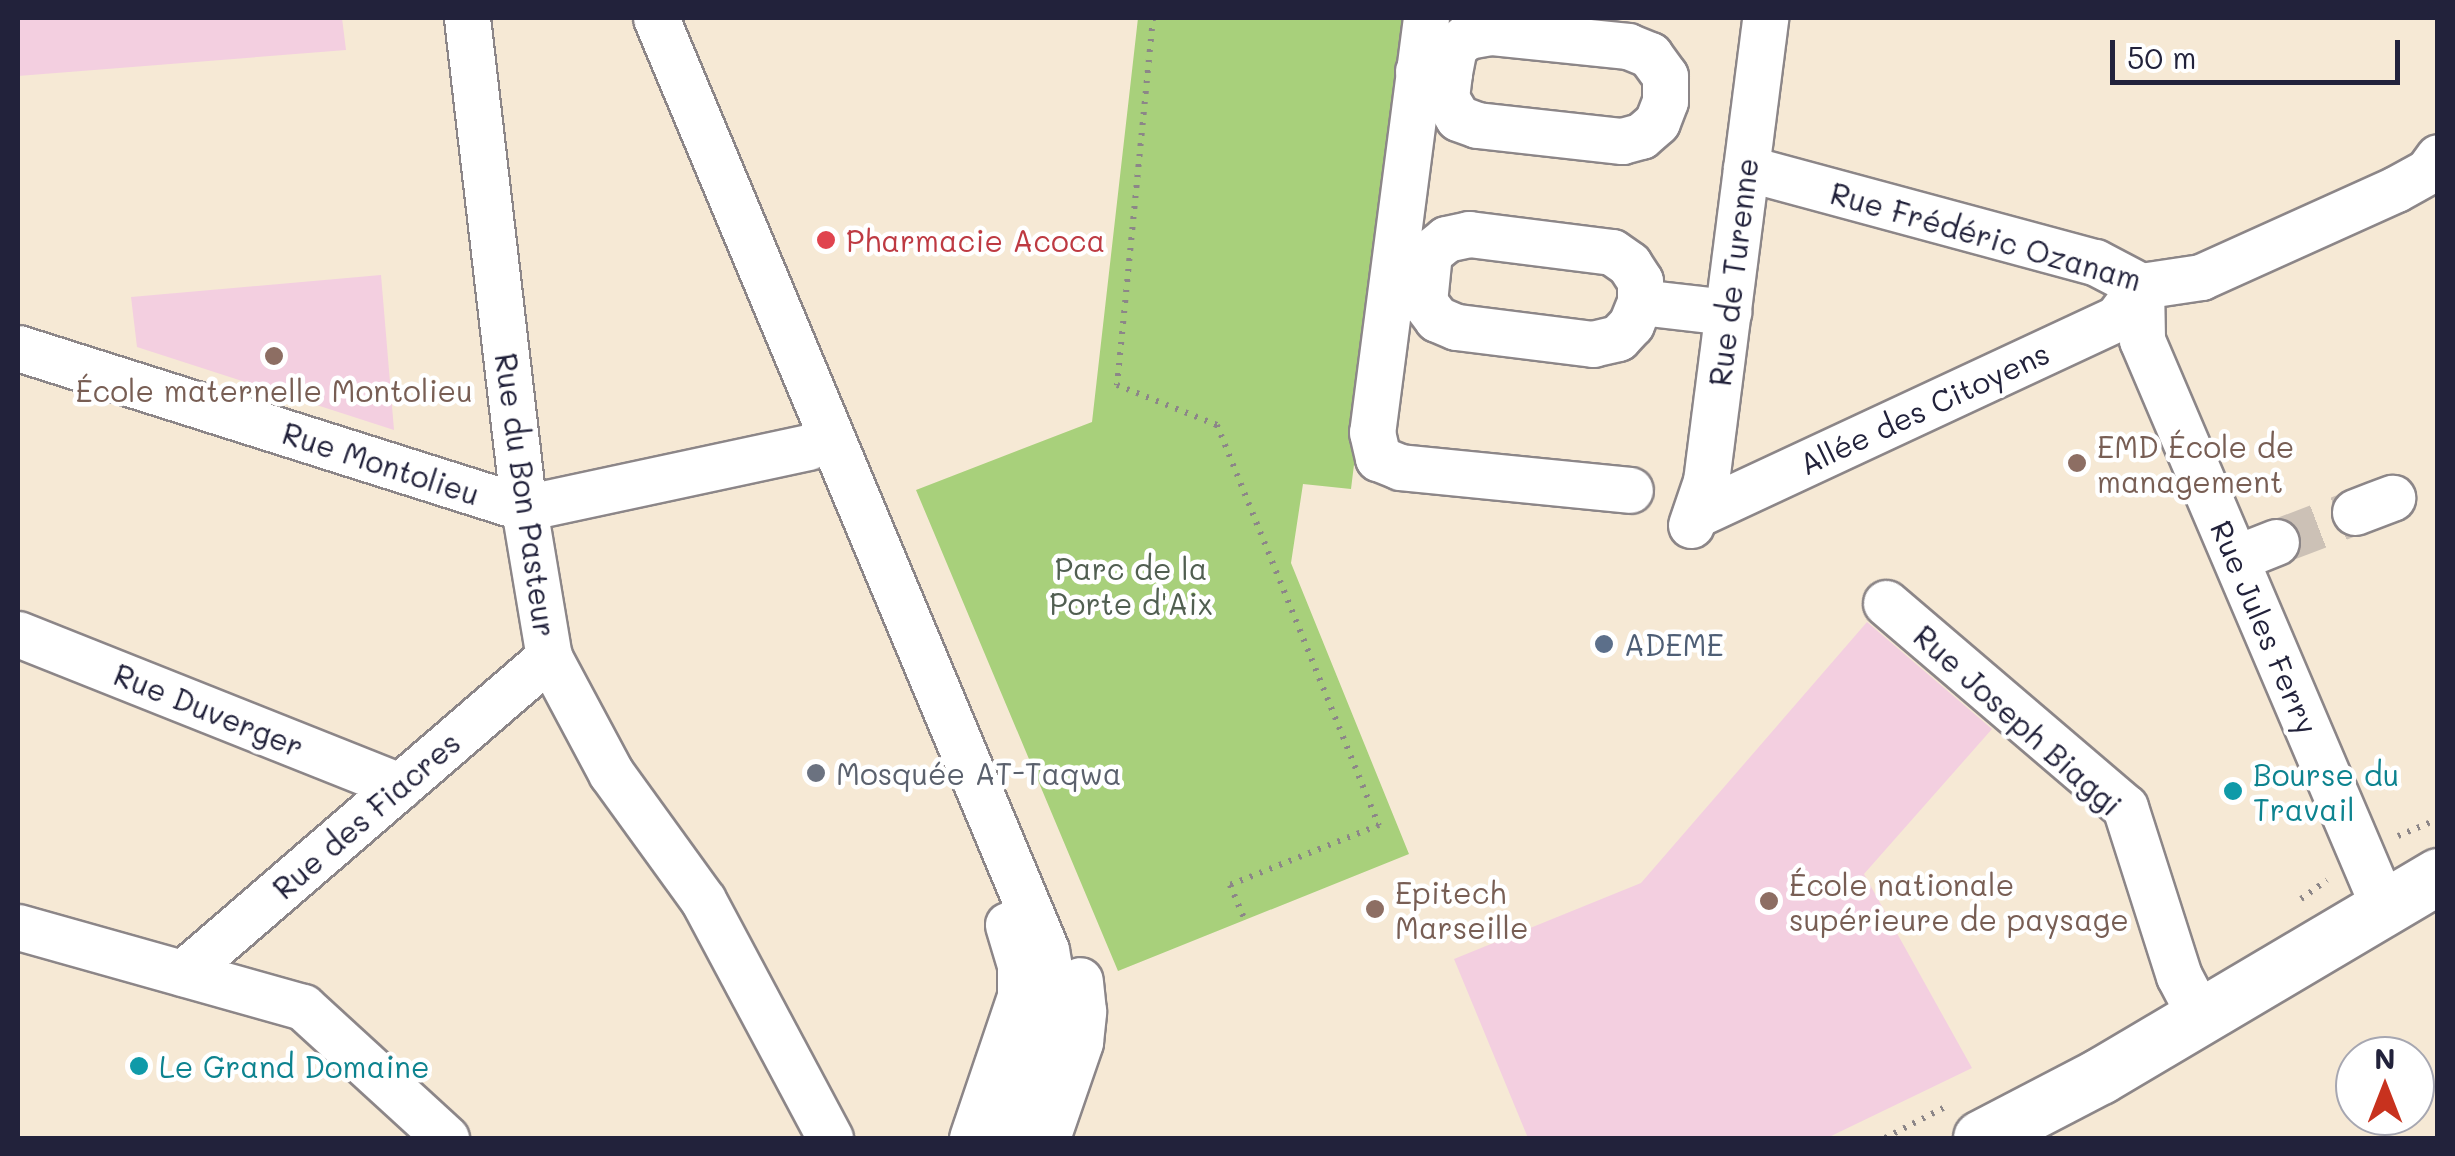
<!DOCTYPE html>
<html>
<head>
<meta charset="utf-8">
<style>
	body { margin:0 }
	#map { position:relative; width:2455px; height:1156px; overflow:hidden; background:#f6e9d5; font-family:Mali,sans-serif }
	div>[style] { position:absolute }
	.built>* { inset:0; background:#f3cfe0 }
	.green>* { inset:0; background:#a8d07b }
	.minor-tunnel>* { height:45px; margin-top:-22.5px; transform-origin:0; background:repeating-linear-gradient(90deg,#ccc1b6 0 45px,transparent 0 67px) }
	.path>* { height:6px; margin-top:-3px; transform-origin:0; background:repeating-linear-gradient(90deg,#8c8688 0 2.5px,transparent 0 10.5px) }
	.roads { filter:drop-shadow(2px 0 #8c8688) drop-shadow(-2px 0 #8c8688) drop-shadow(0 2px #8c8688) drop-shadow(0 -2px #8c8688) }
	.minor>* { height:45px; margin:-22.5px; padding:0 22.5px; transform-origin:22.5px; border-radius:22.5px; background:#fff }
	.major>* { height:55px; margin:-27.5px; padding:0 27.5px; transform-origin:27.5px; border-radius:27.5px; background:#fff }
	.dots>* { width:28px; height:28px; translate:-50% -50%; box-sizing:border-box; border:5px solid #fff; border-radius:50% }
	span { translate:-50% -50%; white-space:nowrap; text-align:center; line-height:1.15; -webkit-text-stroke:9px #fff; paint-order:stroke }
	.street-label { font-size:30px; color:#22223b }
	.health-label { font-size:30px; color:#be3a42 }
	.left { translate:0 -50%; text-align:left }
	.education-label { font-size:30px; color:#785e54 }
	.park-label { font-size:30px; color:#515f51 }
	.service-label { font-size:30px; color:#4e5e75 }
	.worship-label { font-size:30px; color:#5b616d }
	.culture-label { font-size:30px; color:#0d838f }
	.frame { position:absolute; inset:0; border:20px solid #22223b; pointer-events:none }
	.north { position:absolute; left:2335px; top:1036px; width:100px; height:100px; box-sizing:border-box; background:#fff; border:2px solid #a7a7b1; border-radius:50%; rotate:0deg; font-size:28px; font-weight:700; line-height:40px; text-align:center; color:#22223b }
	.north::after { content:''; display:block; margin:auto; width:35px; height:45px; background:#c8321e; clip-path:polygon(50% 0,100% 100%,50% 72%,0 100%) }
	.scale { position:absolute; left:2110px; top:40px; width:290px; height:45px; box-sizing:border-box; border:5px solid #22223b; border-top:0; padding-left:12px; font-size:30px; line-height:35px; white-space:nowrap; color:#22223b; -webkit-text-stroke:8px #fff; paint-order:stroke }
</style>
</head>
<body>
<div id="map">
	<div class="built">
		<div style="clip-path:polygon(18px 18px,342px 18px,346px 50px,18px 76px)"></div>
		<div style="clip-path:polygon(381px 275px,394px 430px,137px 347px,131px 297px)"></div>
		<div style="clip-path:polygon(1867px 622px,1992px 729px,1864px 874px,1972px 1068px,1827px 1138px,1528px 1138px,1454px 959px,1641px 883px)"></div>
	</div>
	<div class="green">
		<div style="clip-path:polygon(1138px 18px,1409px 18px,1351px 489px,1303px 484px,1291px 563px,1409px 854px,1118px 971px,916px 490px,1092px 422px)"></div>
	</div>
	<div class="minor-tunnel">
		<div style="left:2276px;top:542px;width:85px;rotate:-20.8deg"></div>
	</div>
	<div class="path">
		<div style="left:1153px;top:18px;width:369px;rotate:95.6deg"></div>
		<div style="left:1117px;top:385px;width:108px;rotate:21.8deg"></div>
		<div style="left:1217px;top:425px;width:432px;rotate:68deg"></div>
		<div style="left:1379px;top:825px;width:161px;rotate:158.1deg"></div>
		<div style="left:1230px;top:885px;width:39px;rotate:67deg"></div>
		<div style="left:2398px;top:836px;width:43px;rotate:-23deg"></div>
		<div style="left:2301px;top:899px;width:32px;rotate:-36deg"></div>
		<div style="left:1885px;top:1138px;width:68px;rotate:-27.3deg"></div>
	</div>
	<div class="roads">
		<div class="minor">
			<div style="left:467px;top:18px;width:493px;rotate:83.4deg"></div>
			<div style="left:524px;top:508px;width:151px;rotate:80.5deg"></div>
			<div style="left:549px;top:657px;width:132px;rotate:61.9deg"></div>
			<div style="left:611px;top:773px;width:157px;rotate:54.1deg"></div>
			<div style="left:703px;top:900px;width:270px;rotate:61.9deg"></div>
			<div style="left:656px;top:18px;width:1010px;rotate:67.29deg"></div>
			<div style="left:1046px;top:950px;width:46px;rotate:79.9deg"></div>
			<div style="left:1054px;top:995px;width:38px;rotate:97deg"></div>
			<div style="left:1049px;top:1033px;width:112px;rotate:109.9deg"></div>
			<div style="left:1426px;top:18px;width:418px;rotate:97.4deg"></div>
			<div style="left:1372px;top:432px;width:27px;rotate:77deg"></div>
			<div style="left:1378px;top:458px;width:24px;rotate:22deg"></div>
			<div style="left:1400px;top:467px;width:231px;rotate:5.7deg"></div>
			<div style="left:1418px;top:71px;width:31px;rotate:4deg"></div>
			<div style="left:1449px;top:73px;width:25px;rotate:97deg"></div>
			<div style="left:1446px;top:98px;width:23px;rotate:59deg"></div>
			<div style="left:1458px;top:118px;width:20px;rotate:20deg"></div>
			<div style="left:1477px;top:125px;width:146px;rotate:6.3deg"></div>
			<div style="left:1622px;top:141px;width:20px;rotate:-15deg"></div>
			<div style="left:1641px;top:136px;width:21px;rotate:-41deg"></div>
			<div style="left:1657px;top:122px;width:22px;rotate:-69deg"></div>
			<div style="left:1665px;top:101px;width:25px;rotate:-90deg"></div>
			<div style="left:1665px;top:76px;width:26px;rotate:-126deg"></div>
			<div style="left:1650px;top:55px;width:24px;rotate:-158deg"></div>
			<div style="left:1628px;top:46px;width:139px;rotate:-174.2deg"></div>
			<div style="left:1490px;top:32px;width:23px;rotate:170deg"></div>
			<div style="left:1467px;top:36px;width:17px;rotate:140deg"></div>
			<div style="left:1454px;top:47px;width:26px;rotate:101deg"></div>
			<div style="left:1746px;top:168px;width:361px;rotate:15.1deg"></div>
			<div style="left:2095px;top:262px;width:52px;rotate:27.6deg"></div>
			<div style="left:2141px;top:286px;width:61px;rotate:-8.5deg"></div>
			<div style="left:2201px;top:277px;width:214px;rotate:-24.3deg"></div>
			<div style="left:2396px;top:189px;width:37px;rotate:-29deg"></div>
			<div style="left:2428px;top:171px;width:17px;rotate:-54deg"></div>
			<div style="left:2141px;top:286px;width:54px;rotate:88.9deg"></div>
			<div style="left:2142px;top:340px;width:617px;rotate:66.92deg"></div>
			<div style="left:1640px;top:302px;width:24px;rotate:112deg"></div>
			<div style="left:1631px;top:324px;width:19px;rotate:133deg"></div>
			<div style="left:1618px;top:338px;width:26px;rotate:167deg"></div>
			<div style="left:1593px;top:344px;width:138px;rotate:-172.9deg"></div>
			<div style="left:1456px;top:327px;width:21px;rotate:-157deg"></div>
			<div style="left:1437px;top:319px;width:21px;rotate:-127deg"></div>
			<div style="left:1424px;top:302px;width:49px;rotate:-84.2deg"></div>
			<div style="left:1429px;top:253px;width:22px;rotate:-39deg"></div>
			<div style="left:1446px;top:239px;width:24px;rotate:-12deg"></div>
			<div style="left:1469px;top:234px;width:144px;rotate:7.2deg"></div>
			<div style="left:1612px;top:252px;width:21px;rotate:35deg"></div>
			<div style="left:1629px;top:264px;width:20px;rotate:57deg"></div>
			<div style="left:1640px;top:281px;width:21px;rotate:90deg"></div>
			<div style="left:1640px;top:302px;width:89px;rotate:6.5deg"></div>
			<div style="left:18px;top:348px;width:531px;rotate:17.55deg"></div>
			<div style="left:524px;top:508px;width:291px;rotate:-12.1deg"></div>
			<div style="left:2355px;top:512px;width:40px;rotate:-21deg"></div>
			<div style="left:1695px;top:515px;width:466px;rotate:-25deg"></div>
			<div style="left:2117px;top:318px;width:40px;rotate:-53deg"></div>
			<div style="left:1691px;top:525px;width:46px;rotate:-71.2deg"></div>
			<div style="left:1706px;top:481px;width:467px;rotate:-82.7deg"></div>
			<div style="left:2236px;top:558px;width:43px;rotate:-21.8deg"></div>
			<div style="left:1886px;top:603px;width:314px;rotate:40.5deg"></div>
			<div style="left:2125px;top:807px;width:177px;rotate:72.3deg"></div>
			<div style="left:2179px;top:976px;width:43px;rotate:62.2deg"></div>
			<div style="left:18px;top:634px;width:411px;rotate:21.7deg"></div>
			<div style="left:18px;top:927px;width:296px;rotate:15.7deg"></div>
			<div style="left:303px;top:1007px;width:194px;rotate:42.5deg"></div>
			<div style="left:183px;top:973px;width:484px;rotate:-40.8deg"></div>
			<div style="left:972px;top:1138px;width:150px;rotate:-71.3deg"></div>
			<div style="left:1020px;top:996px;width:31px;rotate:-90deg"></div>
			<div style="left:1020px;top:965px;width:42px;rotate:-106.7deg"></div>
			<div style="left:1047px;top:1138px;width:102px;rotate:-71deg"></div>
			<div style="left:1080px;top:1042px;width:31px;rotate:-84deg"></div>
			<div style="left:1083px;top:1011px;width:31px;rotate:-96deg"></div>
		</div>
		<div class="major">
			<div style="left:1981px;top:1138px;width:134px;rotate:-27.5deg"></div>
			<div style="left:2100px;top:1076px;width:393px;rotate:-30.6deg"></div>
		</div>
	</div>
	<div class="dots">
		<div style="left:826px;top:240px;background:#e0444e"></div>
		<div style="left:274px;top:356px;background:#8d6e63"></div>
		<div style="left:2077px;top:463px;background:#8d6e63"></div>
		<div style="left:1604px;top:644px;background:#5c6f8a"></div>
		<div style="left:816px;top:773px;background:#6b7280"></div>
		<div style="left:2233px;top:791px;background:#0f9aa8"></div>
		<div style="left:1769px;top:901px;background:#8d6e63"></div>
		<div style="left:1375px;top:909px;background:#8d6e63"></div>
		<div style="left:139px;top:1066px;background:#0f9aa8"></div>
	</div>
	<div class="street-label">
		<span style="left:1986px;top:236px;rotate:16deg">Rue Frédéric Ozanam</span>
		<span style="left:1733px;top:272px;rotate:-83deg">Rue de Turenne</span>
		<span style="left:1924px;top:408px;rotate:-25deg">Allée des Citoyens</span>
		<span style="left:381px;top:463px;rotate:18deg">Rue Montolieu</span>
		<span style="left:526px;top:495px;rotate:82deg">Rue du Bon Pasteur</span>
		<span style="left:2265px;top:627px;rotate:67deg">Rue Jules Ferry</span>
		<span style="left:209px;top:710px;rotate:22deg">Rue Duverger</span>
		<span style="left:2018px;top:720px;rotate:42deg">Rue Joseph Biaggi</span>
		<span style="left:366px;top:815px;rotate:-41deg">Rue des Fiacres</span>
	</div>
	<div class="health-label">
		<span class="left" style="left:846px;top:240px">Pharmacie Acoca</span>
	</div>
	<div class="education-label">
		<span style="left:274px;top:390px">École maternelle Montolieu</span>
		<span class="left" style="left:2097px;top:463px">EMD École de<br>management</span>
		<span class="left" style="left:1789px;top:901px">École nationale<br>supérieure de paysage</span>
		<span class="left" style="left:1395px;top:909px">Epitech<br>Marseille</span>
	</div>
	<div class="park-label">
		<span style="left:1131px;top:585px">Parc de la<br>Porte d'Aix</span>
	</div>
	<div class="service-label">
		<span class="left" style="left:1624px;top:644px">ADEME</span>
	</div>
	<div class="worship-label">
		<span class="left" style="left:836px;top:773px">Mosquée AT-Taqwa</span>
	</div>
	<div class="culture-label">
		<span class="left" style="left:2253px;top:791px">Bourse du<br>Travail</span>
		<span class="left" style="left:159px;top:1066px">Le Grand Domaine</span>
	</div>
	<div class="frame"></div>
	<div class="north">N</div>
	<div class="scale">50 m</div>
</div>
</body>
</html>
